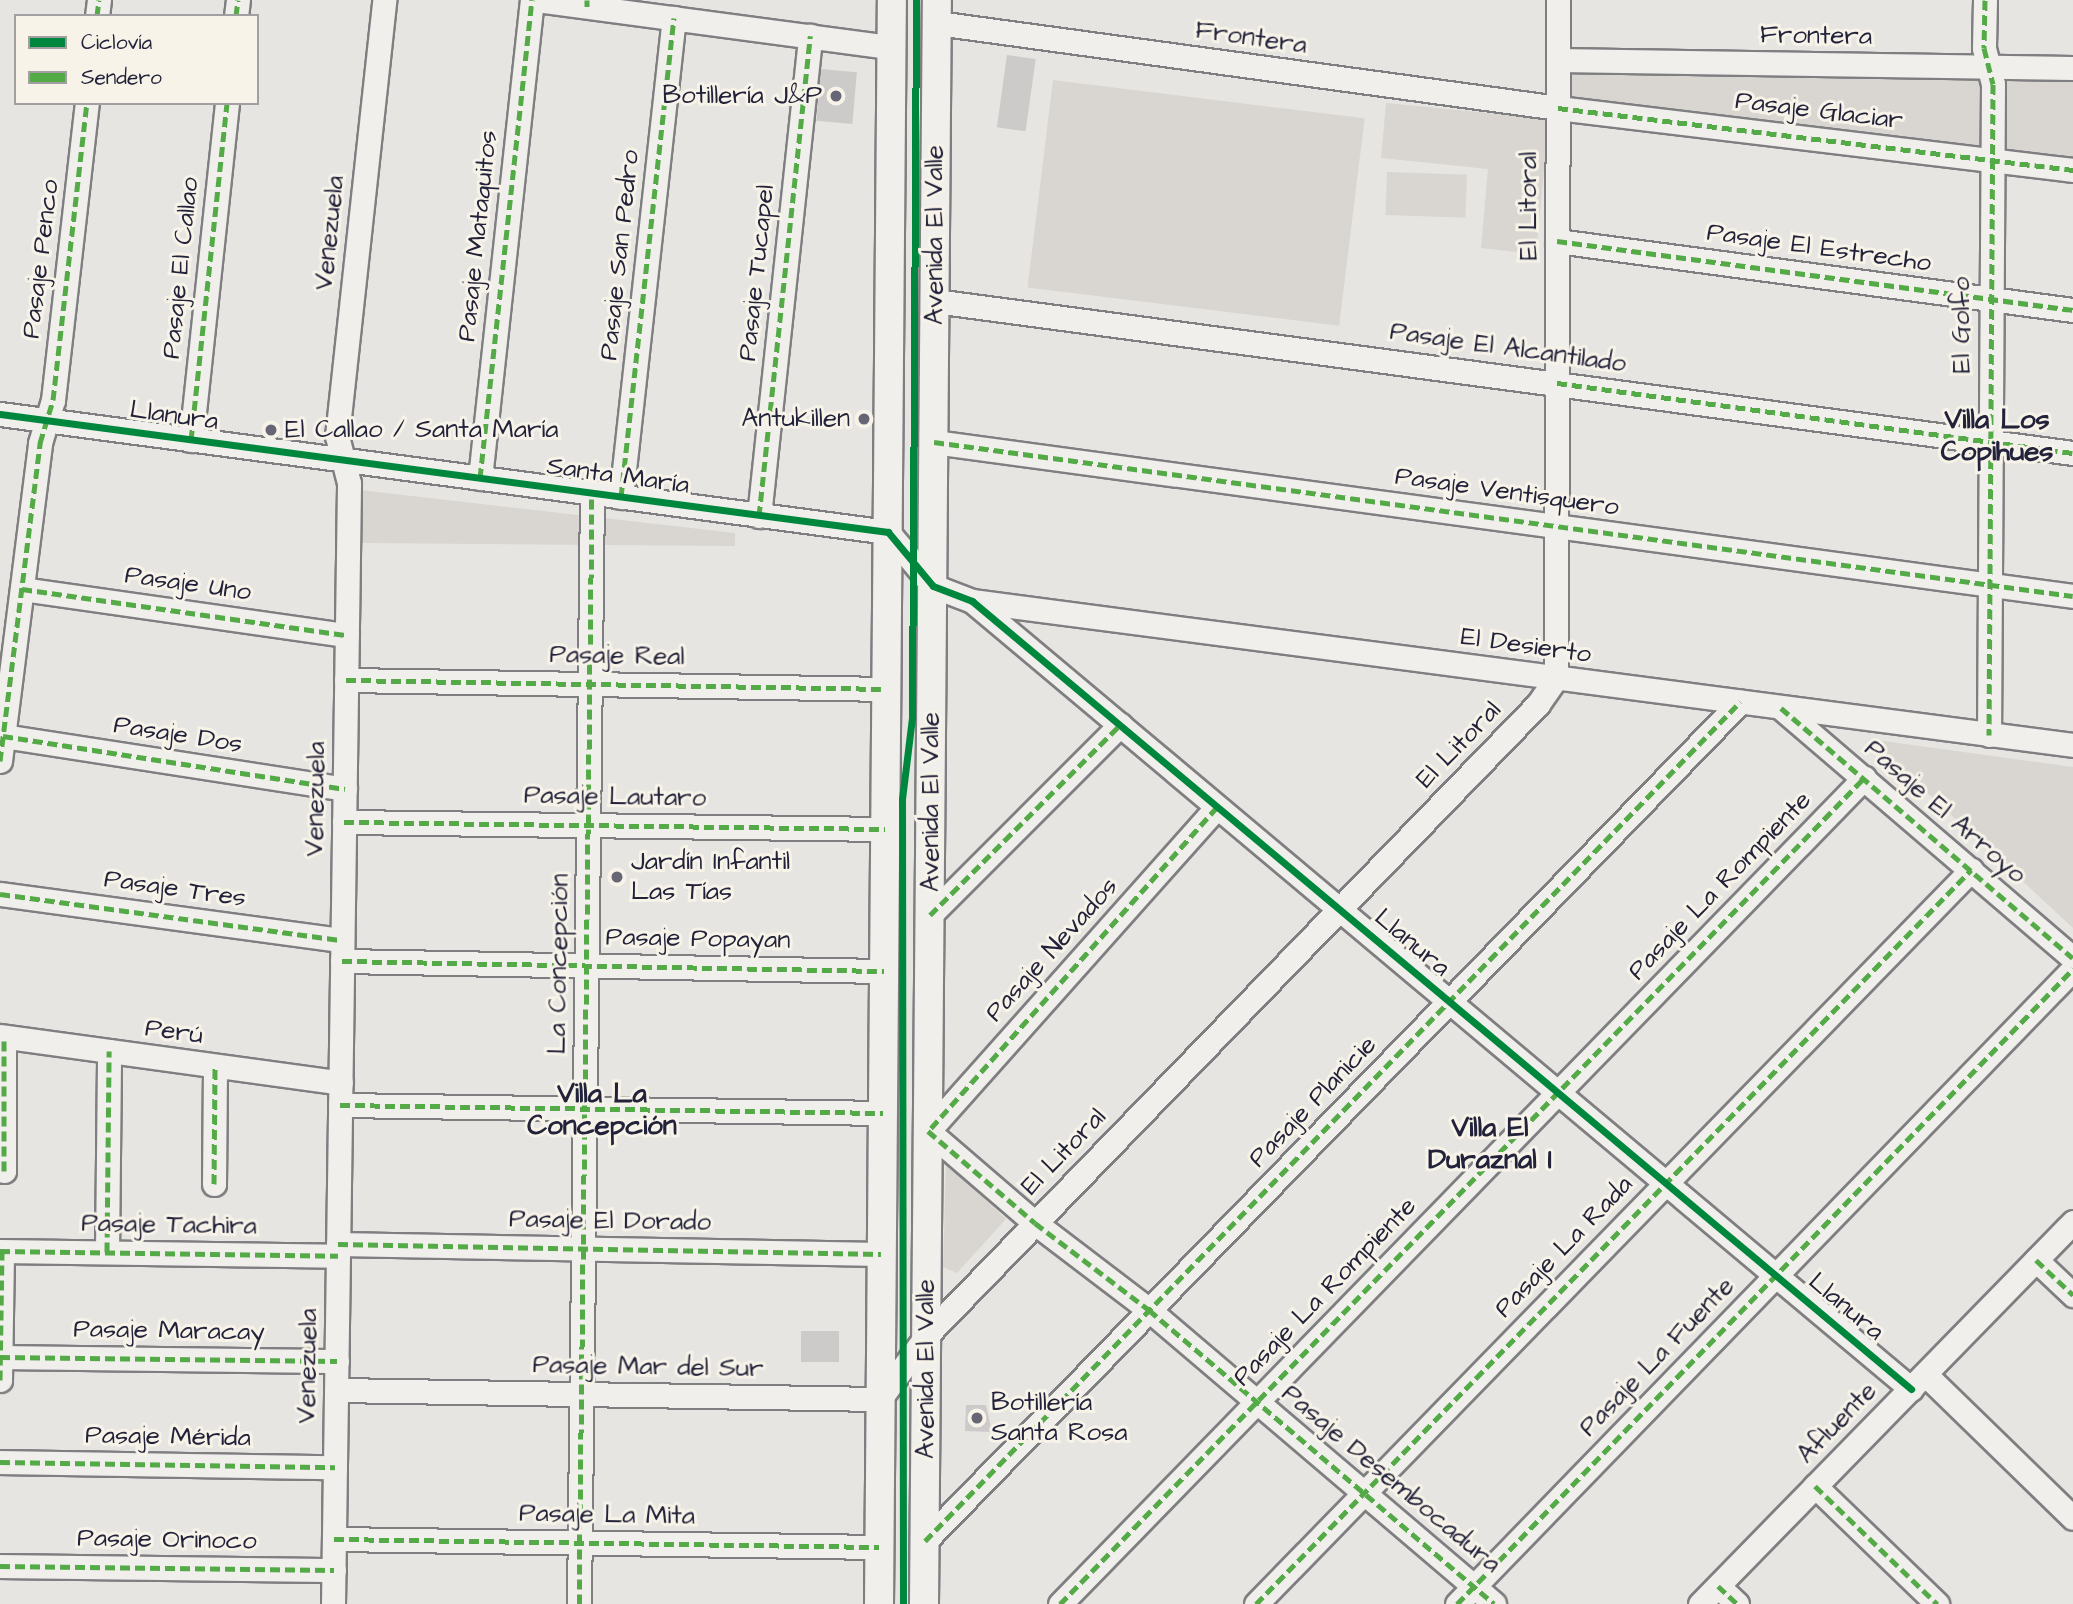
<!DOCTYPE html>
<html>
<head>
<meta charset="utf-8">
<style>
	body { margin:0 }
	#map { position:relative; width:2073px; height:1604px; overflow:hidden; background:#e7e5e1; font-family:"Architects Daughter",sans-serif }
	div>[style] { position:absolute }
	.green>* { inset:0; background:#d9d6d2; transform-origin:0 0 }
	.building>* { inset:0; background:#cdcbc9; transform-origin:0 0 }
	.roads { filter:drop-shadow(2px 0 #7f7e81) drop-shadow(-2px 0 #7f7e81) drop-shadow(0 2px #7f7e81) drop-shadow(0 -2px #7f7e81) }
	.minor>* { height:23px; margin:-11.5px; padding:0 11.5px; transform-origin:11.5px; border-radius:11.5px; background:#f0efeb }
	.tertiary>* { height:28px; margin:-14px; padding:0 14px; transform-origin:14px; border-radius:14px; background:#f0efeb }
	.quiet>* { height:5px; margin-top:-2.5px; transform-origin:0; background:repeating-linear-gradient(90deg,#53aa46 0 10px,transparent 0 15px) }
	.cycleway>* { height:7px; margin:-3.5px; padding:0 3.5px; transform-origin:3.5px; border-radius:3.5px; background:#00873e }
	.dots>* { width:19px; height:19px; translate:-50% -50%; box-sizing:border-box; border:4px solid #f7f3e8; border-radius:50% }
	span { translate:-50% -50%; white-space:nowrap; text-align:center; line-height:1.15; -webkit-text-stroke:6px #f7f3e8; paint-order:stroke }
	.street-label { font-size:26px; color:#22223b }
	.poi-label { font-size:26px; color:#22223b }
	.right { translate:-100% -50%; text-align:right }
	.left { translate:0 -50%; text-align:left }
	.neighbourhood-label { font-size:28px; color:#22223b; font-weight:700 }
	.legend { position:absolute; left:14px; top:14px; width:245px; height:91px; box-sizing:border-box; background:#f7f3e8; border:2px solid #a29fa3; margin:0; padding:9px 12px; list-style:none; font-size:21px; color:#22223b }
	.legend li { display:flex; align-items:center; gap:14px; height:35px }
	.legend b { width:35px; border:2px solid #a29fa3 }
</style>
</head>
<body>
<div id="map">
	<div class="green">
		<div style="clip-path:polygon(1569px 73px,2073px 76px,2073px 161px,1569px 101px)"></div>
		<div style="left:1053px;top:80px;width:314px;height:209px;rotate:7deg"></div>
		<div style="clip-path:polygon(1386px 103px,1549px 119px,1536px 254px,1481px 248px,1488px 169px,1381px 158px)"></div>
		<div style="left:1387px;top:172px;width:80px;height:43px;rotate:2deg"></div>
		<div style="clip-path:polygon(360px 490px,735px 533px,735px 546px,361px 543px)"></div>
		<div style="clip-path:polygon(1869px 739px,2073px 767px,2073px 928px)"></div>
		<div style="clip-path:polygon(946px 1163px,1006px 1219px,957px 1273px,943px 1267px)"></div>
	</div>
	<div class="building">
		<div style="left:1007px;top:55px;width:29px;height:73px;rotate:8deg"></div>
		<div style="left:821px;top:69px;width:36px;height:52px;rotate:5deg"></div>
		<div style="left:801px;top:1331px;width:38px;height:31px"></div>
		<div style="clip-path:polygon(966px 1405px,986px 1405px,992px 1432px,965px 1431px)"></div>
	</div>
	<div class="roads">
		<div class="minor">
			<div style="left:537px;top:0;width:357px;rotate:7.6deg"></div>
			<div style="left:1985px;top:0;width:48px;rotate:91.2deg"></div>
			<div style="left:1984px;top:48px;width:37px;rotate:76deg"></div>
			<div style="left:1993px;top:84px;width:651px;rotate:90.35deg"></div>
			<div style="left:97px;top:16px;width:16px;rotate:-83deg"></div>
			<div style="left:236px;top:16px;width:16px;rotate:-83deg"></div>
			<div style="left:937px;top:23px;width:627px;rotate:7.79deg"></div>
			<div style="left:1558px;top:108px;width:519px;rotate:6.86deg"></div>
			<div style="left:1558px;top:60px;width:515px;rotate:0.89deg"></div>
			<div style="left:1557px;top:241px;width:521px;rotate:7.62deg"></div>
			<div style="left:935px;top:301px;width:1148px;rotate:7.61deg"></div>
			<div style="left:0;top:414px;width:896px;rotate:7.57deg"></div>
			<div style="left:888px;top:532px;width:70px;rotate:50.2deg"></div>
			<div style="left:933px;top:586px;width:42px;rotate:21deg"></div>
			<div style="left:972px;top:601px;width:1226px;rotate:40deg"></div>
			<div style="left:191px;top:440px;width:339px;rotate:-83.9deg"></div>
			<div style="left:934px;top:442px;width:1149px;rotate:7.7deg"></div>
			<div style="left:480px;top:478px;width:481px;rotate:-83.8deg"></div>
			<div style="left:621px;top:497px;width:482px;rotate:-83.7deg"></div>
			<div style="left:759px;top:516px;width:483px;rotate:-83.9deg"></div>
			<div style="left:22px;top:589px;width:328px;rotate:8.1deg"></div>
			<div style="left:972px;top:601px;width:1110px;rotate:7.45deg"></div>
			<div style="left:346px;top:680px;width:540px;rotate:0.95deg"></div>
			<div style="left:1781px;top:708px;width:384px;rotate:40.6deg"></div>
			<div style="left:3px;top:736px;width:346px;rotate:8.8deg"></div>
			<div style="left:0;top:761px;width:321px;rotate:-82.8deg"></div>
			<div style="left:40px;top:443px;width:45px;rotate:-73.2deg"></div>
			<div style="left:53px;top:400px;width:299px;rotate:-83.5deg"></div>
			<div style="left:1217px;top:807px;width:434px;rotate:131.7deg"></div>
			<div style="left:928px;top:1131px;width:141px;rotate:40.7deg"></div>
			<div style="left:1035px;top:1223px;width:143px;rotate:37.3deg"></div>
			<div style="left:1149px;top:1310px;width:453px;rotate:40.4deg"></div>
			<div style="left:344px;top:822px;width:541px;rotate:0.74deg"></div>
			<div style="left:0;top:894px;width:345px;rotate:7.7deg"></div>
			<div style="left:930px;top:915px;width:269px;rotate:-45deg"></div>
			<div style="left:342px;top:961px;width:542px;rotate:1.06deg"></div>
			<div style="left:0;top:1036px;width:344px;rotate:7.8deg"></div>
			<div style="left:340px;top:1105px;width:543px;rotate:0.84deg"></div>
			<div style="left:4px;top:1171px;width:134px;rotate:-90deg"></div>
			<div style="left:214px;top:1184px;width:118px;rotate:-89.5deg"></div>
			<div style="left:338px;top:1244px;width:543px;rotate:1.06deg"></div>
			<div style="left:0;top:1251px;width:338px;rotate:0.8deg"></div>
			<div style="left:107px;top:1252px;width:201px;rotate:-89.4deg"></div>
			<div style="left:2036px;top:1260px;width:51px;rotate:43.4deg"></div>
			<div style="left:0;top:1357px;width:337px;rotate:0.7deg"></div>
			<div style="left:1925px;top:1374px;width:206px;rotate:44.2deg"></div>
			<div style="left:0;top:1380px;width:129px;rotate:-89.1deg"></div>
			<div style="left:336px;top:1390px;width:544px;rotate:0.95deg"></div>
			<div style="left:880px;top:1399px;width:79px;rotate:-53.7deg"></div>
			<div style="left:927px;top:1335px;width:878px;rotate:-45.92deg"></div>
			<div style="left:1538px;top:704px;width:32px;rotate:-55deg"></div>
			<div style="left:1556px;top:678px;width:678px;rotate:-89.83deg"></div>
			<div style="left:0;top:1462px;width:335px;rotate:0.9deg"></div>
			<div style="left:1815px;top:1486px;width:170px;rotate:44deg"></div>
			<div style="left:334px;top:1539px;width:545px;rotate:0.84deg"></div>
			<div style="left:925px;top:1541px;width:1170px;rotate:-45.83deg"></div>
			<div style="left:0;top:1566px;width:334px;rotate:0.7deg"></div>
			<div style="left:1718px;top:1586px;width:26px;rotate:43deg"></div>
			<div style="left:333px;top:1604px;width:1121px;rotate:-89.18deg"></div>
			<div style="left:349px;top:483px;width:49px;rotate:-104.3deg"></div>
			<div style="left:337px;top:436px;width:439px;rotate:-83.8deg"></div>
			<div style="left:579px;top:1604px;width:1111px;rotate:-89.33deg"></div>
			<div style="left:1060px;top:1604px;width:1153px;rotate:-45.77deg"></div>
			<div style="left:1256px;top:1604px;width:1025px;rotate:-45.75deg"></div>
			<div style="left:1457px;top:1604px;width:885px;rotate:-45.87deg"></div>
			<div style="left:1700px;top:1604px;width:534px;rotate:-45.68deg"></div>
		</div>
		<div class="tertiary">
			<div style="left:879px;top:1604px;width:1604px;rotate:-89.54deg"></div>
			<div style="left:924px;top:1604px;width:1604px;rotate:-89.54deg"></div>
		</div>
	</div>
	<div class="quiet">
		<div style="left:1985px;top:0;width:48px;rotate:91.2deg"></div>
		<div style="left:1984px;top:48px;width:37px;rotate:76deg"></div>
		<div style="left:1993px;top:84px;width:651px;rotate:90.35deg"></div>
		<div style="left:587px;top:7px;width:7px;rotate:-90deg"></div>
		<div style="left:97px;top:16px;width:16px;rotate:-83deg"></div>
		<div style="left:236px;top:16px;width:16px;rotate:-83deg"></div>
		<div style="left:1558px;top:108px;width:519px;rotate:6.86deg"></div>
		<div style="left:1557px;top:241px;width:521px;rotate:7.62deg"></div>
		<div style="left:1557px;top:383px;width:521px;rotate:7.73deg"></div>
		<div style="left:191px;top:440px;width:339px;rotate:-83.9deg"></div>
		<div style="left:934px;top:442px;width:1149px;rotate:7.7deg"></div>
		<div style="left:480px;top:478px;width:481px;rotate:-83.8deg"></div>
		<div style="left:621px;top:497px;width:482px;rotate:-83.7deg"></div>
		<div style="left:759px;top:516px;width:483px;rotate:-83.9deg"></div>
		<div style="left:22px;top:589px;width:328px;rotate:8.1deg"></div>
		<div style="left:346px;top:680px;width:540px;rotate:0.95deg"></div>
		<div style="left:1781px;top:708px;width:384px;rotate:40.6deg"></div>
		<div style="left:3px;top:736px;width:346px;rotate:8.8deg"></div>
		<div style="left:0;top:761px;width:321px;rotate:-82.8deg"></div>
		<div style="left:40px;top:443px;width:45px;rotate:-73.2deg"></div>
		<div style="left:53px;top:400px;width:299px;rotate:-83.5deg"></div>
		<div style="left:1217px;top:807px;width:434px;rotate:131.7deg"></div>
		<div style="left:928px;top:1131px;width:141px;rotate:40.7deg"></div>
		<div style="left:1035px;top:1223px;width:143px;rotate:37.3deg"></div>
		<div style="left:1149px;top:1310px;width:453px;rotate:40.4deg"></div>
		<div style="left:344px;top:822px;width:541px;rotate:0.74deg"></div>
		<div style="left:0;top:894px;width:345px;rotate:7.7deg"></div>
		<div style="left:930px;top:915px;width:269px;rotate:-45deg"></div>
		<div style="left:342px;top:961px;width:542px;rotate:1.06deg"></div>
		<div style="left:340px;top:1105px;width:543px;rotate:0.84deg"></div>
		<div style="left:4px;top:1171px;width:134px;rotate:-90deg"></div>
		<div style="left:214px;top:1184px;width:118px;rotate:-89.5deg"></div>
		<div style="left:338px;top:1244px;width:543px;rotate:1.06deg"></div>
		<div style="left:0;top:1251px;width:338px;rotate:0.8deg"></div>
		<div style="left:107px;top:1252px;width:201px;rotate:-89.4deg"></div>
		<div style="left:2036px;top:1260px;width:51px;rotate:43.4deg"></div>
		<div style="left:0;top:1357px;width:337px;rotate:0.7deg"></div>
		<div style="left:0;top:1380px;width:129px;rotate:-89.1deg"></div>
		<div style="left:0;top:1462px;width:335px;rotate:0.9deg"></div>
		<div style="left:1815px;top:1486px;width:170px;rotate:44deg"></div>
		<div style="left:334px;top:1539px;width:545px;rotate:0.84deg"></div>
		<div style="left:925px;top:1541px;width:1170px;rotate:-45.83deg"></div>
		<div style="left:0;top:1566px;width:334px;rotate:0.7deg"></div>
		<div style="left:1718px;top:1586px;width:26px;rotate:43deg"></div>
		<div style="left:579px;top:1604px;width:1111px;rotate:-89.33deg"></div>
		<div style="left:1060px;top:1604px;width:1153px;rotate:-45.77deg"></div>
		<div style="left:1256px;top:1604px;width:1025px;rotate:-45.75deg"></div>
		<div style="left:1457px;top:1604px;width:885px;rotate:-45.87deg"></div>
	</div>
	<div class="cycleway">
		<div style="left:0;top:414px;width:896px;rotate:7.57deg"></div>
		<div style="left:888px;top:532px;width:70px;rotate:50.2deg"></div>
		<div style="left:933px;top:586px;width:42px;rotate:21deg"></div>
		<div style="left:972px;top:601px;width:1226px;rotate:40deg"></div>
		<div style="left:903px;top:1604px;width:805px;rotate:-90.07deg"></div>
		<div style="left:902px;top:799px;width:82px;rotate:-83deg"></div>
		<div style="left:912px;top:718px;width:718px;rotate:-89.68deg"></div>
	</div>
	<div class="dots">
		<div style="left:836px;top:96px;background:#676675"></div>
		<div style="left:864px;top:419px;background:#676675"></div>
		<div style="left:271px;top:430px;background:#676675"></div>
		<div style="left:617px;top:877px;background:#676675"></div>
		<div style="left:977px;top:1418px;background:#676675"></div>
	</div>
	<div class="street-label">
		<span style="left:1816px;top:36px;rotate:1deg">Frontera</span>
		<span style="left:1251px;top:38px;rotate:8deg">Frontera</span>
		<span style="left:1819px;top:111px;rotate:7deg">Pasaje Glaciar</span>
		<span style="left:1529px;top:206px;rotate:-90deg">El Litoral</span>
		<span style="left:330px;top:233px;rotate:-84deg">Venezuela</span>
		<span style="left:935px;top:235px;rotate:-90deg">Avenida El Valle</span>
		<span style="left:478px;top:236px;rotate:-84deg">Pasaje Mataquitos</span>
		<span style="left:1819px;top:248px;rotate:8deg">Pasaje El Estrecho</span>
		<span style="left:620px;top:255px;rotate:-84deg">Pasaje San Pedro</span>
		<span style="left:41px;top:259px;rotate:-83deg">Pasaje Penco</span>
		<span style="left:181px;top:268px;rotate:-84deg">Pasaje El Callao</span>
		<span style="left:757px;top:273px;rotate:-84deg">Pasaje Tucapel</span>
		<span style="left:1962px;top:325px;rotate:-90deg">El Golfo</span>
		<span style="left:1508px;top:348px;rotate:8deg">Pasaje El Alcantilado</span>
		<span style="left:174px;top:416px;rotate:8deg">Llanura</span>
		<span style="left:618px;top:476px;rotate:8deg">Santa María</span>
		<span style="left:1507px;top:492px;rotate:8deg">Pasaje Ventisquero</span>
		<span style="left:188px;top:584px;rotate:8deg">Pasaje Uno</span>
		<span style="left:1526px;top:646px;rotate:8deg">El Desierto</span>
		<span style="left:617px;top:656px;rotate:1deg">Pasaje Real</span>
		<span style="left:178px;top:735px;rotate:9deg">Pasaje Dos</span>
		<span style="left:1459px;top:745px;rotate:-46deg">El Litoral</span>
		<span style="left:615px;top:797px;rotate:1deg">Pasaje Lautaro</span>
		<span style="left:316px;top:799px;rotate:-89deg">Venezuela</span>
		<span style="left:931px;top:802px;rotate:-90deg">Avenida El Valle</span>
		<span style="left:1945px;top:812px;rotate:41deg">Pasaje El Arroyo</span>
		<span style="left:1720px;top:886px;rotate:-46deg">Pasaje La Rompiente</span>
		<span style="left:175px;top:889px;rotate:8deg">Pasaje Tres</span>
		<span style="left:698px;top:939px;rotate:1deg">Pasaje Popayan</span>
		<span style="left:1412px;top:943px;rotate:40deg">Llanura</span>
		<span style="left:1052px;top:950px;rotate:-48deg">Pasaje Nevados</span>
		<span style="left:559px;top:964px;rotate:-89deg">La Concepción</span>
		<span style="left:174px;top:1032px;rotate:8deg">Perú</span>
		<span style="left:1313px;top:1102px;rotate:-46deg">Pasaje Planicie</span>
		<span style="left:1064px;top:1152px;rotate:-46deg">El Litoral</span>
		<span style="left:610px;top:1221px;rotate:1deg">Pasaje El Dorado</span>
		<span style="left:169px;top:1225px;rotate:1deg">Pasaje Tachira</span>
		<span style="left:1564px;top:1247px;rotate:-46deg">Pasaje La Rada</span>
		<span style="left:1325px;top:1292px;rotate:-46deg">Pasaje La Rompiente</span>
		<span style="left:1846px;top:1307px;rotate:40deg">Llanura</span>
		<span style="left:169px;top:1331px;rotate:1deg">Pasaje Maracay</span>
		<span style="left:1657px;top:1357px;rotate:-46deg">Pasaje La Fuente</span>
		<span style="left:308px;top:1366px;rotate:-89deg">Venezuela</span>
		<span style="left:648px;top:1367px;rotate:1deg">Pasaje Mar del Sur</span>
		<span style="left:926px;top:1369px;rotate:-90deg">Avenida El Valle</span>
		<span style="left:1837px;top:1423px;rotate:-46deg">Afluente</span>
		<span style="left:168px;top:1437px;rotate:1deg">Pasaje Mérida</span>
		<span style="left:1391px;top:1479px;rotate:40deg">Pasaje Desembocadura</span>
		<span style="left:607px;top:1515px;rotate:1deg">Pasaje La Mita</span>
		<span style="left:167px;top:1540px;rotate:1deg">Pasaje Orinoco</span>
	</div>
	<div class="poi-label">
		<span class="right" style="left:822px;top:96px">Botillería J&amp;P</span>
		<span class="right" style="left:850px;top:419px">Antukillen</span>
		<span class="left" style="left:285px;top:430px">El Callao / Santa María</span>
		<span class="left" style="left:631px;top:877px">Jardín Infantil<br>Las Tías</span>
		<span class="left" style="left:991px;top:1418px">Botillería<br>Santa Rosa</span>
	</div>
	<div class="neighbourhood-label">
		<span style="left:1997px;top:436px">Villa Los<br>Copihues</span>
		<span style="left:602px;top:1110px">Villa La<br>Concepción</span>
		<span style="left:1490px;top:1144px">Villa El<br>Duraznal I</span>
	</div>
	<ul class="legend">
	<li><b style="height:9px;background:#00873e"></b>Ciclovía</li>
	<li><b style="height:9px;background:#53aa46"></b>Sendero</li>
	</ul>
</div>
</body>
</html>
